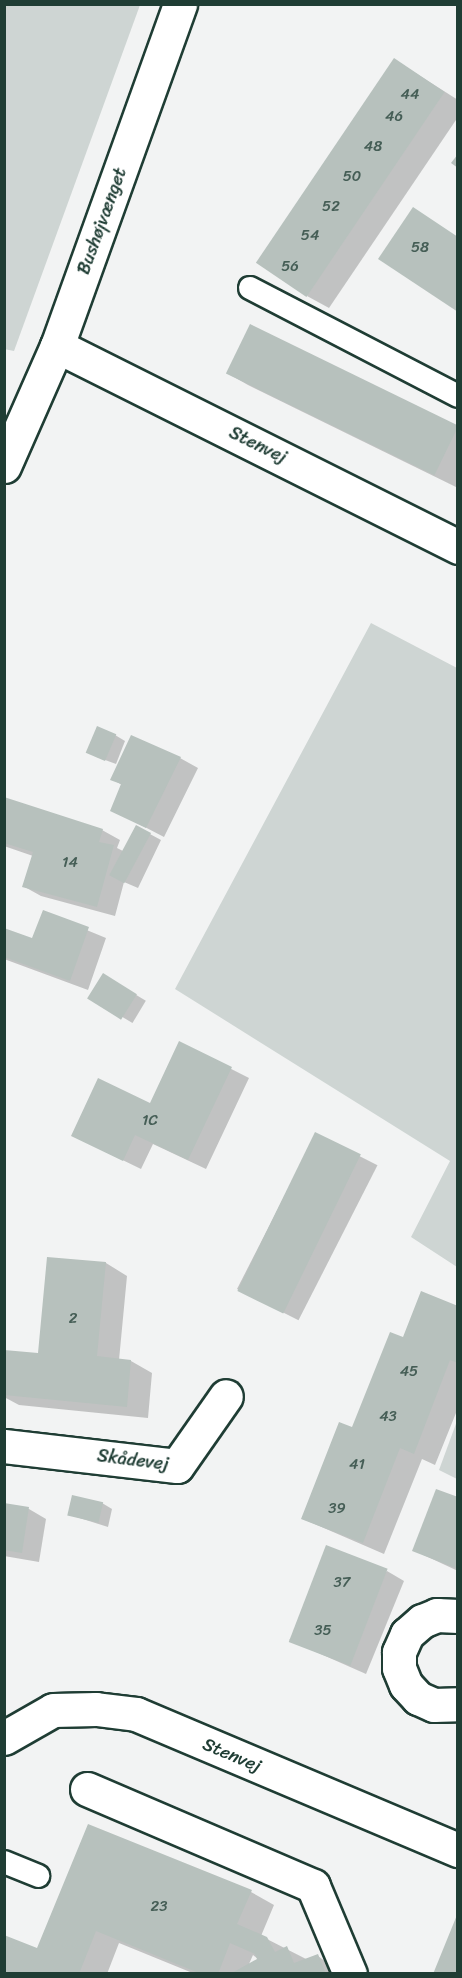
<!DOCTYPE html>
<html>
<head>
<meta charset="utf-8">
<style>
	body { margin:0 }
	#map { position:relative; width:462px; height:1978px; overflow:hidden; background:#f2f3f3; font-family:Sriracha,sans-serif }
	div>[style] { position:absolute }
	.green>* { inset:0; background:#ced5d3 }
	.shadow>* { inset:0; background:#0003; transform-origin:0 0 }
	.building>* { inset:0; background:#b7c1bd; transform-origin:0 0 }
	.roads { filter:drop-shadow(2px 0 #1f3d34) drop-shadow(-2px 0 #1f3d34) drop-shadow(0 2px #1f3d34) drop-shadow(0 -2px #1f3d34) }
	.lane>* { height:22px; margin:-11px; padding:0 11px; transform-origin:11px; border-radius:11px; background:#fff }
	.street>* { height:33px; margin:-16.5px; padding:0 16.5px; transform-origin:16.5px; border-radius:16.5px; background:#fff }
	span { translate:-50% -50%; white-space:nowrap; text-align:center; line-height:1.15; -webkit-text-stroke:4.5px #fff; paint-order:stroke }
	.number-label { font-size:15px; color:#455e56 }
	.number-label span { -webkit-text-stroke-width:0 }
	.street-label { font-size:18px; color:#1f3d34 }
	.frame { position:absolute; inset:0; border:6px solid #1f3d34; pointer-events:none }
</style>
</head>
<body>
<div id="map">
	<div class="green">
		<div style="clip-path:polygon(5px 4px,140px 5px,14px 351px,4px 349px)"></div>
		<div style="clip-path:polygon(371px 623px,457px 668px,457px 1267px,411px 1237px,450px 1161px,175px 989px)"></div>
		<div style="clip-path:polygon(457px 1421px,457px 1479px,439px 1470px)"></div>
	</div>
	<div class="shadow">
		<div style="clip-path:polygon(395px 60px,458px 100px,458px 117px,329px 308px,307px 296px)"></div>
		<div style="clip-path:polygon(227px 373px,458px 429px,458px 488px,248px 385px)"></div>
		<div style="clip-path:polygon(115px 735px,125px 741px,116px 764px,97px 757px)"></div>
		<div style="clip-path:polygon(180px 758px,198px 768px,164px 837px,112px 810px,122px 785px,112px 779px)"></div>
		<div style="clip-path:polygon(4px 799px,102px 830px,120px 840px,117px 848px,125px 852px,137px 827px,161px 840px,138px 888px,124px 882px,115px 916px,41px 896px,23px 886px,33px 856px,4px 846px)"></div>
		<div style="clip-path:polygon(43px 912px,106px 938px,88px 990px,4px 959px,4px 930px,33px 940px)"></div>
		<div style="left:103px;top:975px;width:50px;height:26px;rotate:31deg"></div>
		<div style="clip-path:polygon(180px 1043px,249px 1078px,206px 1169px,153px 1144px,141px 1169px,73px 1136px,150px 1105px)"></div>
		<div style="left:316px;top:1134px;width:69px;height:174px;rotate:27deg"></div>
		<div style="clip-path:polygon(49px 1258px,106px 1263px,127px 1276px,119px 1360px,131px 1361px,152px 1373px,148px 1418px,19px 1405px,4px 1397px,4px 1351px,40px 1354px)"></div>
		<div style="clip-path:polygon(458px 1307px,458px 1408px,435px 1465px,422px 1459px,384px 1554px,303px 1519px,404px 1339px)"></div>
		<div style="clip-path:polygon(458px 1499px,458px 1571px,413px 1550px)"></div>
		<div style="clip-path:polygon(102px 1503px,112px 1509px,108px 1527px,70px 1515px)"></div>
		<div style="clip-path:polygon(4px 1504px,29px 1509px,46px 1519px,39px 1562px,4px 1556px)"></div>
		<div style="clip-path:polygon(387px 1571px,404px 1581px,366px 1674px,289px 1640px)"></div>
		<div style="clip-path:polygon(evenodd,89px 1826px,251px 1892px,274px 1905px,261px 1936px,308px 1960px,318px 1956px,342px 1974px,195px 1974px,119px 1943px,107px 1974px,4px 1974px,38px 1950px,89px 1826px,253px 1955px,259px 1960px,249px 1964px,253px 1955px)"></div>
	</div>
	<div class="building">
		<div style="left:394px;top:58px;width:61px;height:247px;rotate:34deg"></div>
		<div style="clip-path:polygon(458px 154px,458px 168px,451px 163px)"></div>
		<div style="clip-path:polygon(413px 207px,458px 237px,458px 312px,378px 259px)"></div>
		<div style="left:250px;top:324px;width:232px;height:55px;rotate:26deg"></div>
		<div style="left:97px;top:726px;width:21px;height:29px;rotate:23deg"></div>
		<div style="clip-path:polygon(131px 735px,181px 757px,146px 828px,110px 811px,121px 784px,110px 780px)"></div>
		<div style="clip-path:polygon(4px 797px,103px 829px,99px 842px,114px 845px,97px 907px,22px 887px,33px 852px,4px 843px)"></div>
		<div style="left:136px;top:825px;width:17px;height:57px;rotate:28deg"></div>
		<div style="clip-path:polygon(43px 910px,89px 927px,70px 981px,4px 957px,4px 928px,32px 938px)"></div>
		<div style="left:103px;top:973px;width:40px;height:30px;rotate:32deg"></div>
		<div style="clip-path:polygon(179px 1041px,232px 1067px,188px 1160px,135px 1135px,123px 1161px,71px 1136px,98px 1078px,150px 1103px)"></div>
		<div style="left:315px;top:1132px;width:51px;height:177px;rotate:26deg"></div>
		<div style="clip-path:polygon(47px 1257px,106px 1262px,97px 1356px,131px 1360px,127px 1407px,4px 1395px,4px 1350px,38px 1353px)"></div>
		<div style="clip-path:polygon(421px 1291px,458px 1306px,458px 1363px,450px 1360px,414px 1454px,400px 1448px,363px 1543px,301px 1519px,339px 1422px,352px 1427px,390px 1332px,403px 1337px)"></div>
		<div style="clip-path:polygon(436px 1489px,458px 1497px,458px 1569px,412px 1551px)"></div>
		<div style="left:72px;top:1495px;width:32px;height:21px;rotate:13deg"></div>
		<div style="clip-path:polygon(4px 1503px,29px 1507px,22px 1553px,4px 1550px)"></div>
		<div style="left:326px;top:1545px;width:66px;height:104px;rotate:21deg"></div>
		<div style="clip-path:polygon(88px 1824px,252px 1890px,237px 1924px,267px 1937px,275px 1952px,287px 1946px,294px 1963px,318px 1954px,326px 1974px,230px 1974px,257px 1959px,255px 1954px,230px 1943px,218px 1974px,201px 1974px,96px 1931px,79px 1974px,4px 1974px,4px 1935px,37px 1948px)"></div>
		<div style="clip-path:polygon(457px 1915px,458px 1974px,433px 1974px)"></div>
	</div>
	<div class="roads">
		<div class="lane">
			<div style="left:250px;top:288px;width:234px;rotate:27.4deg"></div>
			<div style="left:4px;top:1862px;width:37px;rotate:22deg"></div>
		</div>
		<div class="street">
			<div style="left:57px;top:346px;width:449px;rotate:26.6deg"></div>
			<div style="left:4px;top:466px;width:131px;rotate:-66.2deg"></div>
			<div style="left:57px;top:346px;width:363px;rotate:-70.2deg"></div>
			<div style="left:4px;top:1446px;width:174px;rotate:6.6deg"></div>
			<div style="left:177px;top:1466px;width:85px;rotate:-55deg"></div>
			<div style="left:458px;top:1616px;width:21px;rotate:-177deg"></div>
			<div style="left:437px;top:1615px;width:16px;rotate:158deg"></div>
			<div style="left:422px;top:1621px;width:20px;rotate:139deg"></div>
			<div style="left:407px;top:1634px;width:20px;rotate:114deg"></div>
			<div style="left:399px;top:1652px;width:16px;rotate:90deg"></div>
			<div style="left:399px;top:1668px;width:18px;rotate:68deg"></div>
			<div style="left:406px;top:1685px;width:18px;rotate:47deg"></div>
			<div style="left:418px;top:1698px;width:17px;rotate:24deg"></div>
			<div style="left:434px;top:1705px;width:24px;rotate:-2deg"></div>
			<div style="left:4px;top:1738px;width:56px;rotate:-29.7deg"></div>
			<div style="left:53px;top:1710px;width:43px;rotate:-1.3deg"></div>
			<div style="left:96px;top:1709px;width:40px;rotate:7.1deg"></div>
			<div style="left:136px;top:1714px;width:350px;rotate:22.9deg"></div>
			<div style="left:87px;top:1789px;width:246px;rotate:23.2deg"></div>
			<div style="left:313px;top:1886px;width:95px;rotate:67.2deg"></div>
		</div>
	</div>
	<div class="number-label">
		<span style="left:410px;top:95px">44</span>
		<span style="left:394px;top:117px">46</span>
		<span style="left:373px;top:147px">48</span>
		<span style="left:352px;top:177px">50</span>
		<span style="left:331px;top:207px">52</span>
		<span style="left:310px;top:236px">54</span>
		<span style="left:420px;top:248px">58</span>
		<span style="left:290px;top:267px">56</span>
		<span style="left:70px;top:863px">14</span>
		<span style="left:150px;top:1121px">1C</span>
		<span style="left:73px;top:1319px">2</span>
		<span style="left:409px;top:1372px">45</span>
		<span style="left:388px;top:1417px">43</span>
		<span style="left:357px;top:1465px">41</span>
		<span style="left:337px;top:1509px">39</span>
		<span style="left:342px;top:1583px">37</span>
		<span style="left:323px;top:1631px">35</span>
		<span style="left:159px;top:1907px">23</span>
	</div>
	<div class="street-label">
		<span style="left:102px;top:221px;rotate:-70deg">Bushøjvænget</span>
		<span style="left:258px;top:445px;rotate:26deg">Stenvej</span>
		<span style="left:133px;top:1460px;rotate:7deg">Skådevej</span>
		<span style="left:232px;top:1755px;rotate:23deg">Stenvej</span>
	</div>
	<div class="frame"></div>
</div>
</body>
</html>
